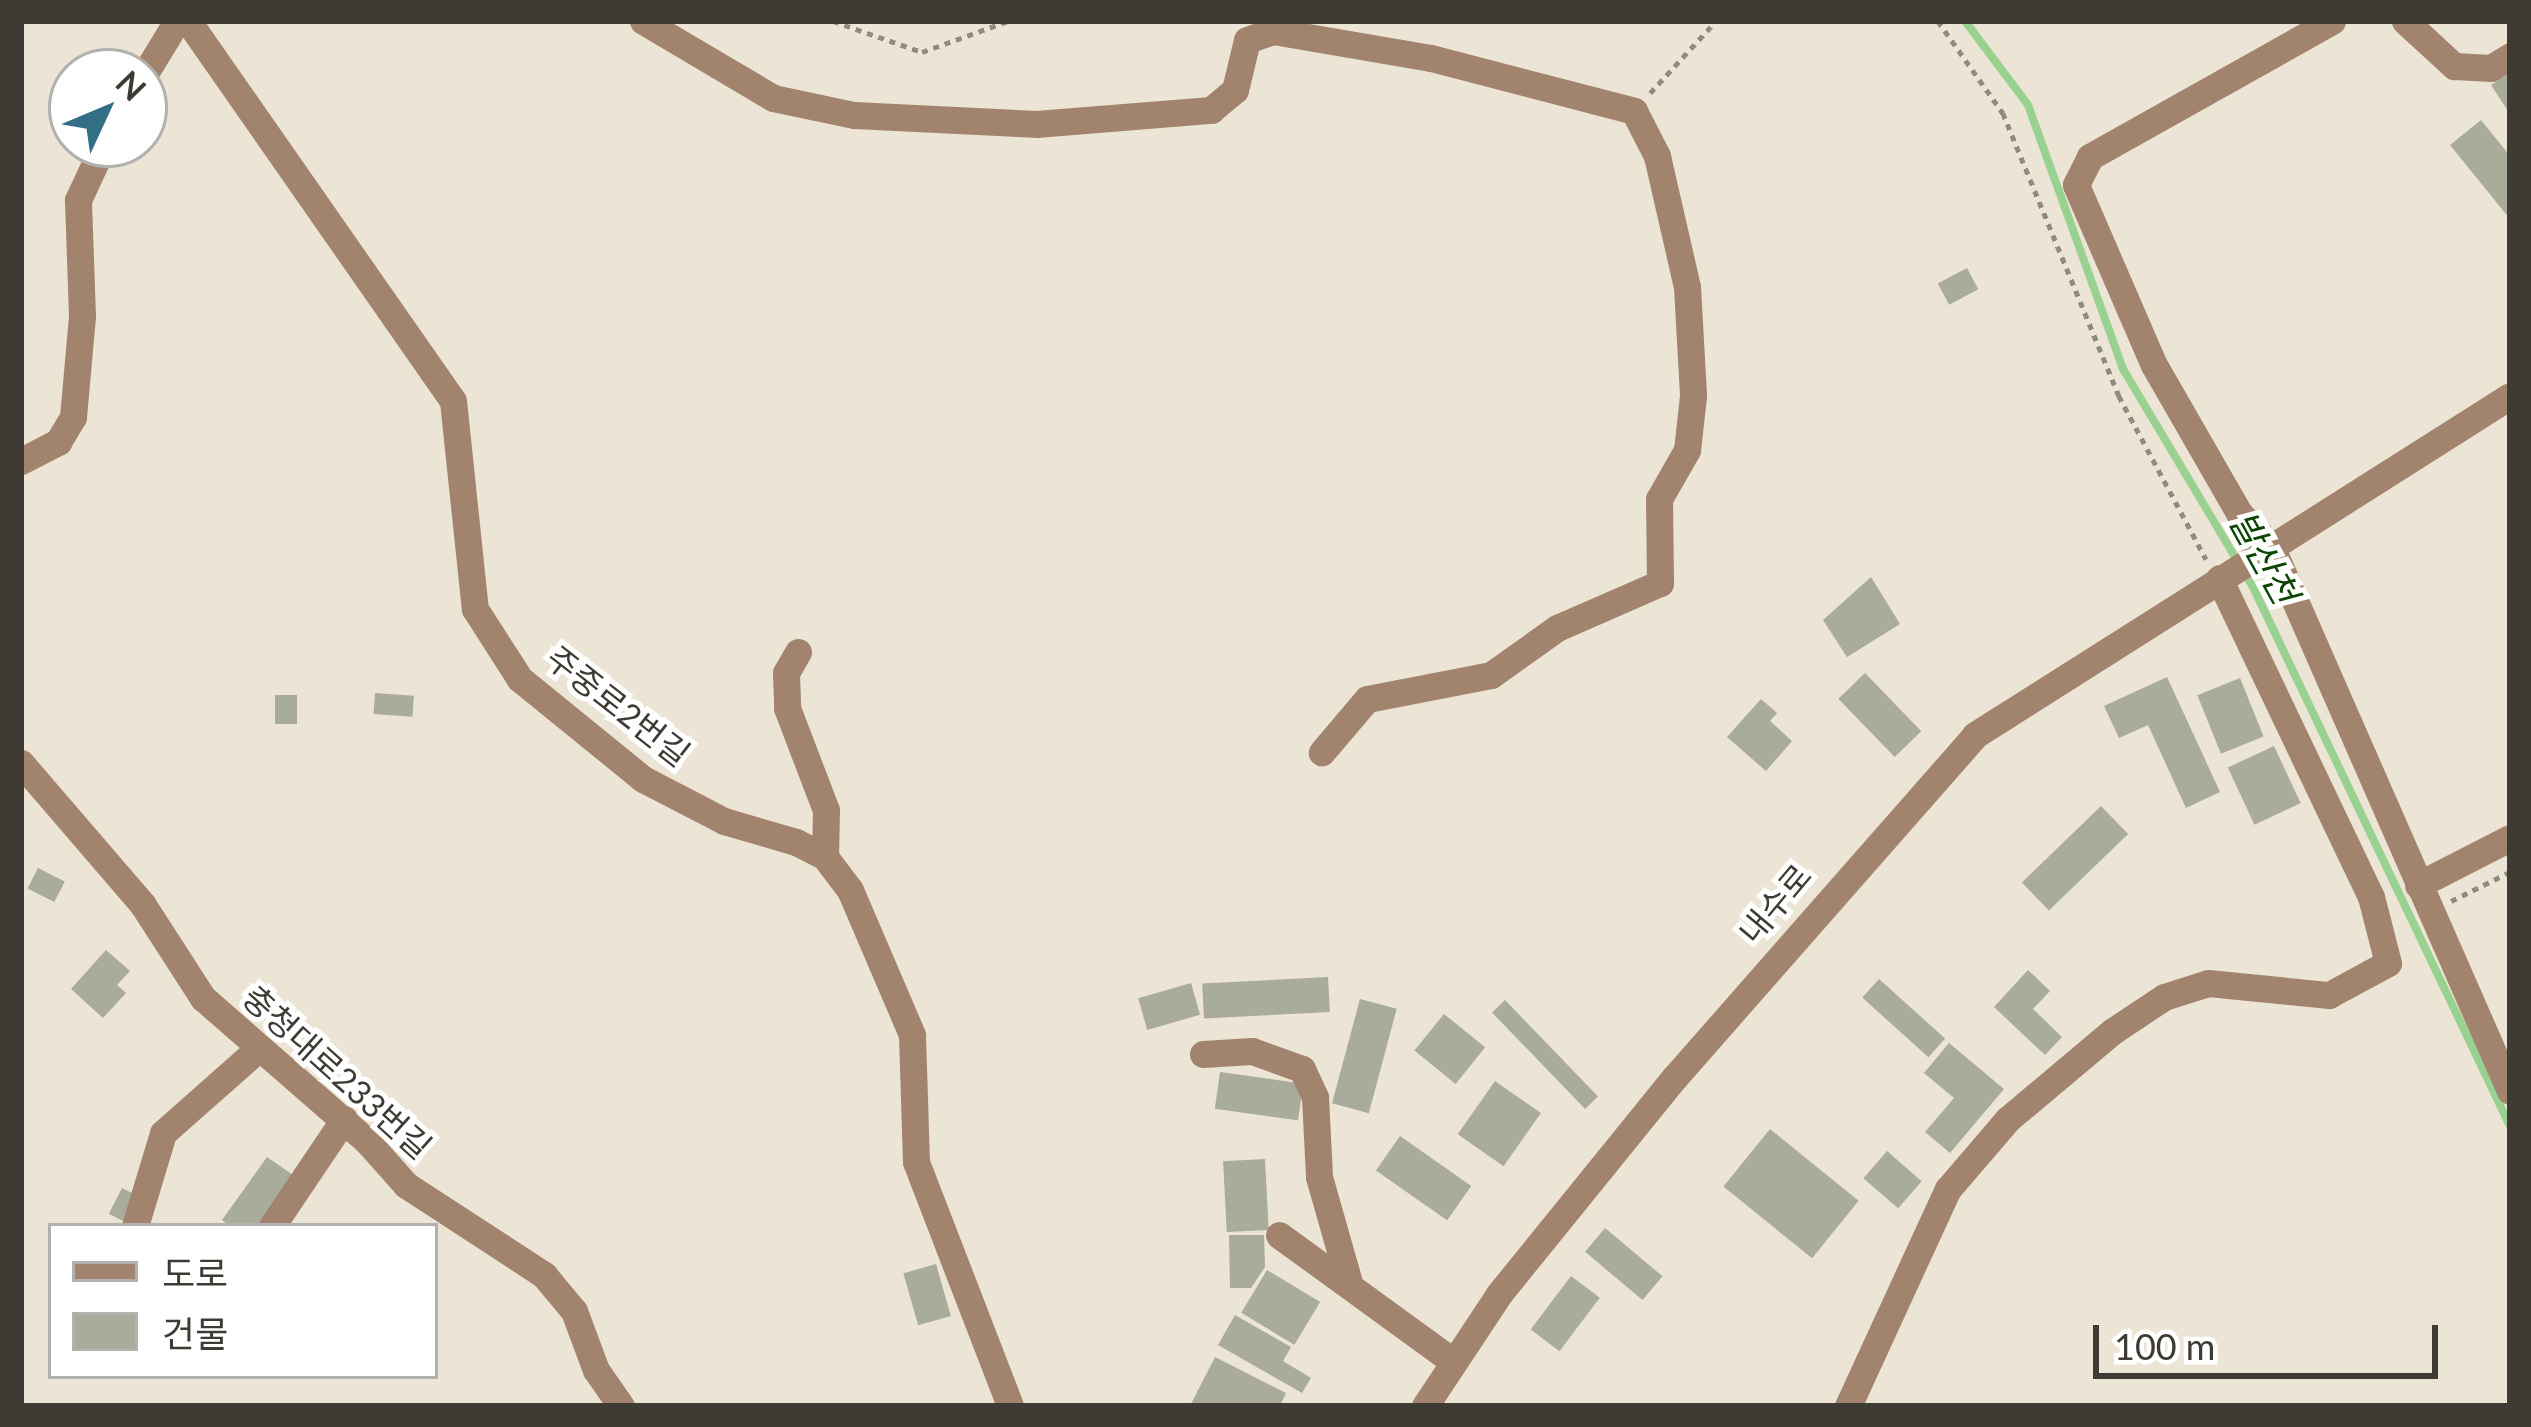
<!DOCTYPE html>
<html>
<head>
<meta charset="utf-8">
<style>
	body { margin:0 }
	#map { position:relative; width:2531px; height:1427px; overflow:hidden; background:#ece4d4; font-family:Lato,"Noto Sans KR",sans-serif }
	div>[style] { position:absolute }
	.stream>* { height:8px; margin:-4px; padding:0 4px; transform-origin:4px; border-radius:4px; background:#99d290 }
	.building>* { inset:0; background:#a9ab9b; transform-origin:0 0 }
	.path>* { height:4.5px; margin-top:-2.25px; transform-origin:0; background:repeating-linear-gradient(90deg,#908b80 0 6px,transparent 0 12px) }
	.minor>* { height:27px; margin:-13.5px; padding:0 13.5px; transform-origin:13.5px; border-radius:13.5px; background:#a2846e }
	span { translate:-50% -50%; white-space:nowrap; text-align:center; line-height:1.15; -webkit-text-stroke:10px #fff; paint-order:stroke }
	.street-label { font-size:33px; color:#3e3b35 }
	.water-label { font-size:36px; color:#0a4501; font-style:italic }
	.frame { position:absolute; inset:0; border:24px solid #3e3b35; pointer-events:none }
	.legend { position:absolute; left:48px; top:1223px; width:390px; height:156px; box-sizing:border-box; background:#fff; border:3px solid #b2b1ae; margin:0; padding:15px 21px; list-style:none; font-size:36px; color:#3e3b35 }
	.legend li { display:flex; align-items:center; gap:24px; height:60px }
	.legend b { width:60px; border:3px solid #b2b1ae }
	.north { position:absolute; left:48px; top:48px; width:120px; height:120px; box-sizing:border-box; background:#fff; border:3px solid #b2b1ae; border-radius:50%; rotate:46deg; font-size:33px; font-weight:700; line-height:48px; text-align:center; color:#3e3b35 }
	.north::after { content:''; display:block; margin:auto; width:42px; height:54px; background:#326e85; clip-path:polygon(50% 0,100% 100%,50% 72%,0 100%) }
	.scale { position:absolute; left:2093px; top:1325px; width:345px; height:54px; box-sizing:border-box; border:6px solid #3e3b35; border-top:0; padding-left:15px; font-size:36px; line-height:42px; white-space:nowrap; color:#3e3b35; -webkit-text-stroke:9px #fff; paint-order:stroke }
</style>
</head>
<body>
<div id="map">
	<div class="stream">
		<div style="left:1965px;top:21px;width:105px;rotate:53.1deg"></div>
		<div style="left:2028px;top:105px;width:281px;rotate:70.2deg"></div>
		<div style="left:2123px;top:369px;width:254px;rotate:59.2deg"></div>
		<div style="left:2253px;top:587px;width:597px;rotate:64.51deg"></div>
	</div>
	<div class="building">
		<div style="clip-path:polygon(2510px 73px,2510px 114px,2491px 85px)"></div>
		<div style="clip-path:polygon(2481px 120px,2510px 156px,2510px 219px,2450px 145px)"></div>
		<div style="left:1967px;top:268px;width:24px;height:33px;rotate:62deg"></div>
		<div style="clip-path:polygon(1871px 577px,1900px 624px,1847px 657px,1823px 620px)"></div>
		<div style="left:1865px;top:673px;width:81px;height:37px;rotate:46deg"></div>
		<div style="clip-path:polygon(2167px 677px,2220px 792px,2186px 808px,2148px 725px,2119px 738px,2104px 706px)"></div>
		<div style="left:2240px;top:678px;width:63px;height:46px;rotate:68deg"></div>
		<div style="left:375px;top:693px;width:39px;height:21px;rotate:4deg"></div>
		<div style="left:275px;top:695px;width:22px;height:29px"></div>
		<div style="clip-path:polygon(1761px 699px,1777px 713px,1770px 721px,1792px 741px,1766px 771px,1727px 737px)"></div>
		<div style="left:2274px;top:746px;width:63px;height:51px;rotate:65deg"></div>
		<div style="left:2101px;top:806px;width:39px;height:110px;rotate:46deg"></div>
		<div style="left:38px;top:868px;width:30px;height:23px;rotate:27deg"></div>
		<div style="clip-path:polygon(106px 950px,130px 971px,117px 985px,126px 993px,103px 1018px,71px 989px)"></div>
		<div style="clip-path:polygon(2028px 970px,2050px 991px,2033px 1009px,2062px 1037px,2045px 1055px,1994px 1007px)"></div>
		<div style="left:1328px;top:977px;width:35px;height:126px;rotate:87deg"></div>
		<div style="left:1879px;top:979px;width:89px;height:25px;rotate:42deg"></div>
		<div style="left:1191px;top:983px;width:33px;height:55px;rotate:74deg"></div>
		<div style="left:1360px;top:999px;width:38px;height:108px;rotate:15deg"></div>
		<div style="left:1505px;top:1000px;width:134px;height:18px;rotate:46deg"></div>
		<div style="left:1444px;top:1014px;width:53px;height:47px;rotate:39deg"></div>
		<div style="clip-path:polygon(1949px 1043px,2004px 1089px,1950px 1153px,1925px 1132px,1954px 1098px,1924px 1073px)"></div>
		<div style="left:1220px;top:1072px;width:84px;height:37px;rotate:8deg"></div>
		<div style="left:1495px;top:1081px;width:56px;height:65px;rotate:35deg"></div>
		<div style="left:1770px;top:1129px;width:114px;height:74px;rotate:39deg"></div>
		<div style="left:1400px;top:1136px;width:87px;height:42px;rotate:35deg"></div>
		<div style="left:1887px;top:1151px;width:46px;height:36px;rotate:41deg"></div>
		<div style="clip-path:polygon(267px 1157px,296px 1177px,260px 1226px,230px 1226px,222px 1220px)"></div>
		<div style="left:1265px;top:1159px;width:71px;height:42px;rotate:87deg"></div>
		<div style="left:122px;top:1188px;width:16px;height:29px;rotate:27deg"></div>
		<div style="left:1605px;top:1228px;width:75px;height:31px;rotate:40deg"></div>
		<div style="clip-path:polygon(1229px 1235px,1264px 1235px,1265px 1267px,1251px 1288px,1230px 1288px)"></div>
		<div style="left:936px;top:1264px;width:54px;height:34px;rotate:74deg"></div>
		<div style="left:1267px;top:1270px;width:62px;height:50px;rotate:31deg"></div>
		<div style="left:1571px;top:1276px;width:36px;height:67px;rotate:37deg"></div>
		<div style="clip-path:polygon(1235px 1315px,1291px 1347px,1283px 1361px,1311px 1378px,1302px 1393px,1218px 1345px)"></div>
		<div style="clip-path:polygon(1215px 1357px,1286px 1393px,1280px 1406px,1190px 1406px)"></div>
	</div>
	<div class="path">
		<div style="left:833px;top:21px;width:94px;rotate:19.2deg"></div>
		<div style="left:922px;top:52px;width:91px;rotate:-19.8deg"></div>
		<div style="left:1938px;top:21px;width:113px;rotate:54.8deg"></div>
		<div style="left:2003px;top:113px;width:306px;rotate:67.7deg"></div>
		<div style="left:2119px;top:396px;width:185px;rotate:61.9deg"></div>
		<div style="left:1650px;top:93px;width:98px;rotate:-47.5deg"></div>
		<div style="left:2451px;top:901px;width:66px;rotate:-26.2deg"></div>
	</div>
	<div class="minor">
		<div style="left:188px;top:21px;width:463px;rotate:55.1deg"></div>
		<div style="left:453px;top:401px;width:209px;rotate:84deg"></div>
		<div style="left:475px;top:609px;width:83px;rotate:57.3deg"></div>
		<div style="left:520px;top:679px;width:159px;rotate:39.1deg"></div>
		<div style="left:643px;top:779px;width:91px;rotate:27.4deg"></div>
		<div style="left:724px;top:821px;width:75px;rotate:16.3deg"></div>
		<div style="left:796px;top:842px;width:33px;rotate:27deg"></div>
		<div style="left:825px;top:857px;width:41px;rotate:52.9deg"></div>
		<div style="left:850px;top:890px;width:158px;rotate:66.8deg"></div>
		<div style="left:912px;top:1035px;width:127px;rotate:88.2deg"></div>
		<div style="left:916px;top:1162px;width:261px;rotate:68.9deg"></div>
		<div style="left:643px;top:21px;width:151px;rotate:30.6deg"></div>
		<div style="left:773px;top:98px;width:83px;rotate:11.9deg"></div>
		<div style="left:854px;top:115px;width:182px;rotate:2.8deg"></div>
		<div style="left:1036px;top:124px;width:176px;rotate:-4.6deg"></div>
		<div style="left:1211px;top:110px;width:31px;rotate:-40deg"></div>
		<div style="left:1235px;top:90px;width:51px;rotate:-76.5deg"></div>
		<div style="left:1247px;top:40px;width:28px;rotate:-19deg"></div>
		<div style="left:1273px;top:31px;width:160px;rotate:9.7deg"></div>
		<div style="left:1431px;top:58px;width:210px;rotate:14.6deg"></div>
		<div style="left:1634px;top:111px;width:51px;rotate:62.9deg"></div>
		<div style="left:1657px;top:156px;width:134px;rotate:77.1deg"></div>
		<div style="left:1687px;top:287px;width:109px;rotate:86.8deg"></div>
		<div style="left:1693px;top:396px;width:54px;rotate:96.3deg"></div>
		<div style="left:1687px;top:450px;width:56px;rotate:119.7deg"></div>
		<div style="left:1659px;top:499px;width:84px;rotate:89.3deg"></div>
		<div style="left:1660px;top:583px;width:112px;rotate:156.4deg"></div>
		<div style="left:1557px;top:628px;width:81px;rotate:144.5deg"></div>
		<div style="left:1491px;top:675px;width:126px;rotate:169deg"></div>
		<div style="left:1367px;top:699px;width:70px;rotate:130.3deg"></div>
		<div style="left:2332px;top:21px;width:278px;rotate:150.7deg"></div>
		<div style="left:2090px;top:157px;width:31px;rotate:117deg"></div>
		<div style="left:2076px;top:185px;width:196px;rotate:66.6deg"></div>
		<div style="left:2154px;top:365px;width:171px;rotate:60.1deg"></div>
		<div style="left:2239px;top:513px;width:46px;rotate:45.9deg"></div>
		<div style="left:2271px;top:546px;width:595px;rotate:66.32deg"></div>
		<div style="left:2405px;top:21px;width:67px;rotate:42.6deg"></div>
		<div style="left:2454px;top:66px;width:37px;rotate:3deg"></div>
		<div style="left:2491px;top:68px;width:22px;rotate:-32deg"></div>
		<div style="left:144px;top:75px;width:63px;rotate:-58.6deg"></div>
		<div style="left:21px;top:461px;width:42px;rotate:-27.2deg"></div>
		<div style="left:58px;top:442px;width:29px;rotate:-59deg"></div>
		<div style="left:73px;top:417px;width:101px;rotate:-84.9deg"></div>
		<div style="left:82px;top:316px;width:116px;rotate:-92deg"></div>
		<div style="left:78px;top:200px;width:62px;rotate:-65.1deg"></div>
		<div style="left:798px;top:652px;width:24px;rotate:120deg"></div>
		<div style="left:786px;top:673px;width:35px;rotate:88deg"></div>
		<div style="left:787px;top:708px;width:109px;rotate:69.1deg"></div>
		<div style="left:826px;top:810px;width:47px;rotate:91.2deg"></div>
		<div style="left:21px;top:763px;width:187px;rotate:49.3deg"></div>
		<div style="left:143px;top:905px;width:111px;rotate:57.2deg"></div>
		<div style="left:203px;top:998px;width:218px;rotate:41.1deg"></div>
		<div style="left:367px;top:1141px;width:59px;rotate:48.4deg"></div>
		<div style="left:406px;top:1185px;width:165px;rotate:33.1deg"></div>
		<div style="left:544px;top:1275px;width:47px;rotate:50.2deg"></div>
		<div style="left:574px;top:1311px;width:63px;rotate:69.6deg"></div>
		<div style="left:596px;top:1370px;width:44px;rotate:55.2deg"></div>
		<div style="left:2418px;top:885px;width:103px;rotate:-27.1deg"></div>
		<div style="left:1203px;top:1054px;width:49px;rotate:-3.5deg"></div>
		<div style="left:1252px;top:1051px;width:53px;rotate:19.8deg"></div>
		<div style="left:1302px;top:1069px;width:31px;rotate:65deg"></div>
		<div style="left:1315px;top:1097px;width:80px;rotate:87.1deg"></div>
		<div style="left:1319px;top:1177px;width:113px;rotate:74.1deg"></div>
		<div style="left:135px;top:1226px;width:97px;rotate:-73.2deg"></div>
		<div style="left:163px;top:1133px;width:127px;rotate:-41.5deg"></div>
		<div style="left:272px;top:1226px;width:129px;rotate:-56.1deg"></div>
		<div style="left:1279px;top:1235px;width:216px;rotate:36deg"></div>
		<div style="left:1425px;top:1406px;width:134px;rotate:-56.5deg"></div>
		<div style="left:1499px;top:1294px;width:279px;rotate:-51deg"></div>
		<div style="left:1675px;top:1077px;width:455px;rotate:-48.7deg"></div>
		<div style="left:1975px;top:735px;width:633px;rotate:-32.36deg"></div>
		<div style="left:1848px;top:1406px;width:239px;rotate:-65.3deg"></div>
		<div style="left:1948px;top:1189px;width:92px;rotate:-49.4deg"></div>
		<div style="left:2008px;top:1119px;width:137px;rotate:-40deg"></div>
		<div style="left:2113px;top:1031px;width:61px;rotate:-33.7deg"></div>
		<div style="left:2164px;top:997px;width:46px;rotate:-17.7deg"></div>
		<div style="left:2208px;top:983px;width:122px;rotate:5.7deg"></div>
		<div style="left:2329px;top:995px;width:67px;rotate:-28.5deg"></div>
		<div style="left:2388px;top:963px;width:68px;rotate:-104.4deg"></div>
		<div style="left:2371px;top:897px;width:353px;rotate:-115.5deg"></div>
	</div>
	<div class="street-label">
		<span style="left:618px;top:706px;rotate:38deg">주중로2번길</span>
		<span style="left:1775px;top:904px;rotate:-50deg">내수로</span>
		<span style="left:337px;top:1072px;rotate:42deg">충청대로233번길</span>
	</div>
	<div class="water-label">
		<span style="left:2264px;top:557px;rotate:61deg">발산천</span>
	</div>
	<div class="frame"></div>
	<ul class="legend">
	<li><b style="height:15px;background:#a2846e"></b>도로</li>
	<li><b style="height:33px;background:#a9ab9b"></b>건물</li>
	</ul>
	<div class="north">N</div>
	<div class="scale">100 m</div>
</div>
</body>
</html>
